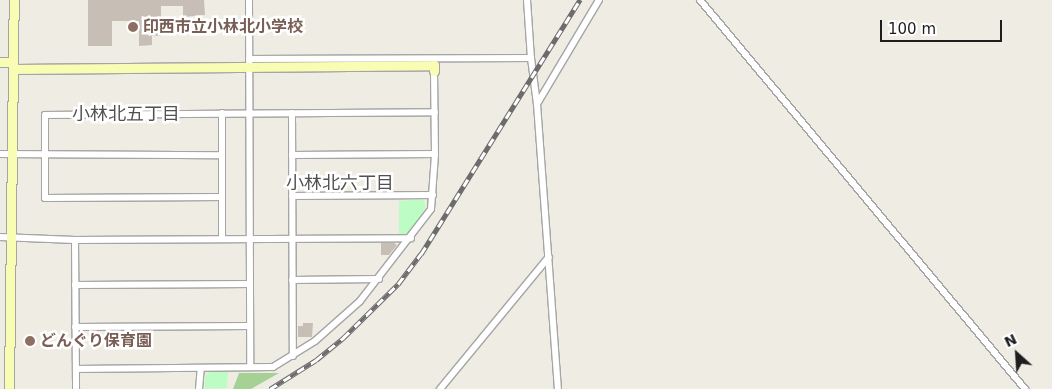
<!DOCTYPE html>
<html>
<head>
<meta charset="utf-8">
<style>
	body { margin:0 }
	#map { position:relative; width:1052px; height:389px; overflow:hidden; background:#efece3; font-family:"DejaVu Sans","Noto Sans JP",sans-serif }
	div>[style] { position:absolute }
	.forest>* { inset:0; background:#a5d195 }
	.park>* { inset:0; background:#bdfdc3 }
	.building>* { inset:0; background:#c7beb6 }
	.roads { filter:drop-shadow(1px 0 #a5a5a5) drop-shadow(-1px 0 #a5a5a5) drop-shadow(0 1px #a5a5a5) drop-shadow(0 -1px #a5a5a5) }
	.street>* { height:6px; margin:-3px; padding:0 3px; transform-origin:3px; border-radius:3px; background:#fff }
	.secondary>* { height:9px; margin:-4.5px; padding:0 4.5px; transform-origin:4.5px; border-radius:4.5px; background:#f8fdb3 }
	.rail>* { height:4.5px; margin-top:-2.25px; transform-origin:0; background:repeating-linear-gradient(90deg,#fff 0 8px,#6c6c6c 0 16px); box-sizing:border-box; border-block:1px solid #6c6c6c }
	.dots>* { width:14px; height:14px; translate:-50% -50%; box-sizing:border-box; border:2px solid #fff; border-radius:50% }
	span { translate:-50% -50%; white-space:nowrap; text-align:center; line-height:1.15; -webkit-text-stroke:5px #fff; paint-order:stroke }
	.education-label { font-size:16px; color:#785e54; font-weight:700 }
	.left { translate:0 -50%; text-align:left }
	.neighbourhood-label { font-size:18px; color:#515151 }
	.north { position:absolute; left:992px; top:329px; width:50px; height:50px; -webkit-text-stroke:4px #fff; paint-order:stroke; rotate:334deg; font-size:14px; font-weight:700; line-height:20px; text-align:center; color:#1e1e1e }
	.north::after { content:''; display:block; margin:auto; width:18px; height:22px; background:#1e1e1e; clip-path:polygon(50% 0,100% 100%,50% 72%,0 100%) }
	.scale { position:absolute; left:880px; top:20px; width:122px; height:22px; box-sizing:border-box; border:2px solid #1e1e1e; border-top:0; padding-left:6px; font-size:15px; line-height:18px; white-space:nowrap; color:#1e1e1e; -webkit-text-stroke:4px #fff; paint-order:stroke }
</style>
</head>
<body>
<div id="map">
	<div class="forest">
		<div style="clip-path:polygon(239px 373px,279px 373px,251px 389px,233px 389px)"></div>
	</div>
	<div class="park">
		<div style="clip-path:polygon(423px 199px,426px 206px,414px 229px,409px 234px,399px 234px,399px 201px)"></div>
		<div style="clip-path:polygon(210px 371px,228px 371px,227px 388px,205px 389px,205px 376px)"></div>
	</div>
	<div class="building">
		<div style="clip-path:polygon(88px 0,204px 0,205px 15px,183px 17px,183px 6px,161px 6px,161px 36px,152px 36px,152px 45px,139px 46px,139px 21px,112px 21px,112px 46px,88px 46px)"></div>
		<div style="clip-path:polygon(381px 243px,394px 243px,397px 245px,389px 255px,381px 255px)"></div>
		<div style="clip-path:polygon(303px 323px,313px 323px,312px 337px,298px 337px,298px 326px,303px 326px)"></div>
	</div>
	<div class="roads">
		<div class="street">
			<div style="left:249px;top:0;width:367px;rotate:89.8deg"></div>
			<div style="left:527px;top:0;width:58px;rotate:86.1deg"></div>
			<div style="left:700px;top:0;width:507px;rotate:50.12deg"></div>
			<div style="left:249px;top:59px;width:282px;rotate:-0.2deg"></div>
			<div style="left:531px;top:58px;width:46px;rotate:82.6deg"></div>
			<div style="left:537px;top:104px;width:121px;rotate:-59.2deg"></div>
			<div style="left:537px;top:104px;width:286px;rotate:85.8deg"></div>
			<div style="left:222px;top:113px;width:126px;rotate:90deg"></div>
			<div style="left:292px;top:113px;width:243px;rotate:89.8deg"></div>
			<div style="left:0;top:154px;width:222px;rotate:0.3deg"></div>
			<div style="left:292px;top:155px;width:143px;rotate:-0.4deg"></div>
			<div style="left:292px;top:196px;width:141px;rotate:-0.4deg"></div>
			<div style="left:222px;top:197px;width:177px;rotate:179.7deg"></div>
			<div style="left:45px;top:198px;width:83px;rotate:-90deg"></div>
			<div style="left:45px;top:115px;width:390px;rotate:-0.4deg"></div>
			<div style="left:0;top:237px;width:75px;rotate:2.3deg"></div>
			<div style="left:75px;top:240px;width:336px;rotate:-0.3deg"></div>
			<div style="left:75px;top:240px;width:149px;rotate:89.6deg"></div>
			<div style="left:292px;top:280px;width:87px;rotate:-0.7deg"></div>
			<div style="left:75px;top:285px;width:175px;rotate:-0.3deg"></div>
			<div style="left:75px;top:327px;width:175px;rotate:-0.3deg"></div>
			<div style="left:76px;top:369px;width:197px;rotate:-0.6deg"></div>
			<div style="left:273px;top:367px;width:49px;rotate:-31.8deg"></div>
			<div style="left:315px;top:341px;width:60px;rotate:-41.6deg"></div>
			<div style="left:360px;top:301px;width:116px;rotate:-52.3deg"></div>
			<div style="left:431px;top:209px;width:55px;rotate:-85.8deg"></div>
			<div style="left:435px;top:154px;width:83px;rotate:-90.7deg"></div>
			<div style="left:199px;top:389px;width:21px;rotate:-85deg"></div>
			<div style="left:440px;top:389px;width:171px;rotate:-50.5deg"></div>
		</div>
		<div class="secondary">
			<div style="left:0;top:62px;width:13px"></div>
			<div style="left:13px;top:69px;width:421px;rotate:-0.5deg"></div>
			<div style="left:434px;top:65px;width:6px;rotate:90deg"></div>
			<div style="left:9px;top:389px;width:389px;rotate:-89.3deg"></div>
		</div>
	</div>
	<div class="rail">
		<div style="left:270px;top:389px;width:54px;rotate:-32.2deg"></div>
		<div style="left:316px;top:360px;width:35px;rotate:-39deg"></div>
		<div style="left:343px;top:338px;width:77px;rotate:-44.5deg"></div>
		<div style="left:398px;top:284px;width:38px;rotate:-53deg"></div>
		<div style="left:421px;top:254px;width:300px;rotate:-58deg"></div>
	</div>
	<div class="dots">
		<div style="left:133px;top:27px;background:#8d6e63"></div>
		<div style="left:30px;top:341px;background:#8d6e63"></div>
	</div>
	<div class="education-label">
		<span class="left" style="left:143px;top:27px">印西市立小林北小学校</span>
		<span class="left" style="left:40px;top:341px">どんぐり保育園</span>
	</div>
	<div class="neighbourhood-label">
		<span style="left:126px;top:114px">小林北五丁目</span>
		<span style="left:340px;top:183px">小林北六丁目</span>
	</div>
	<div class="north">N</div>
	<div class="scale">100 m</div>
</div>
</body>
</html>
